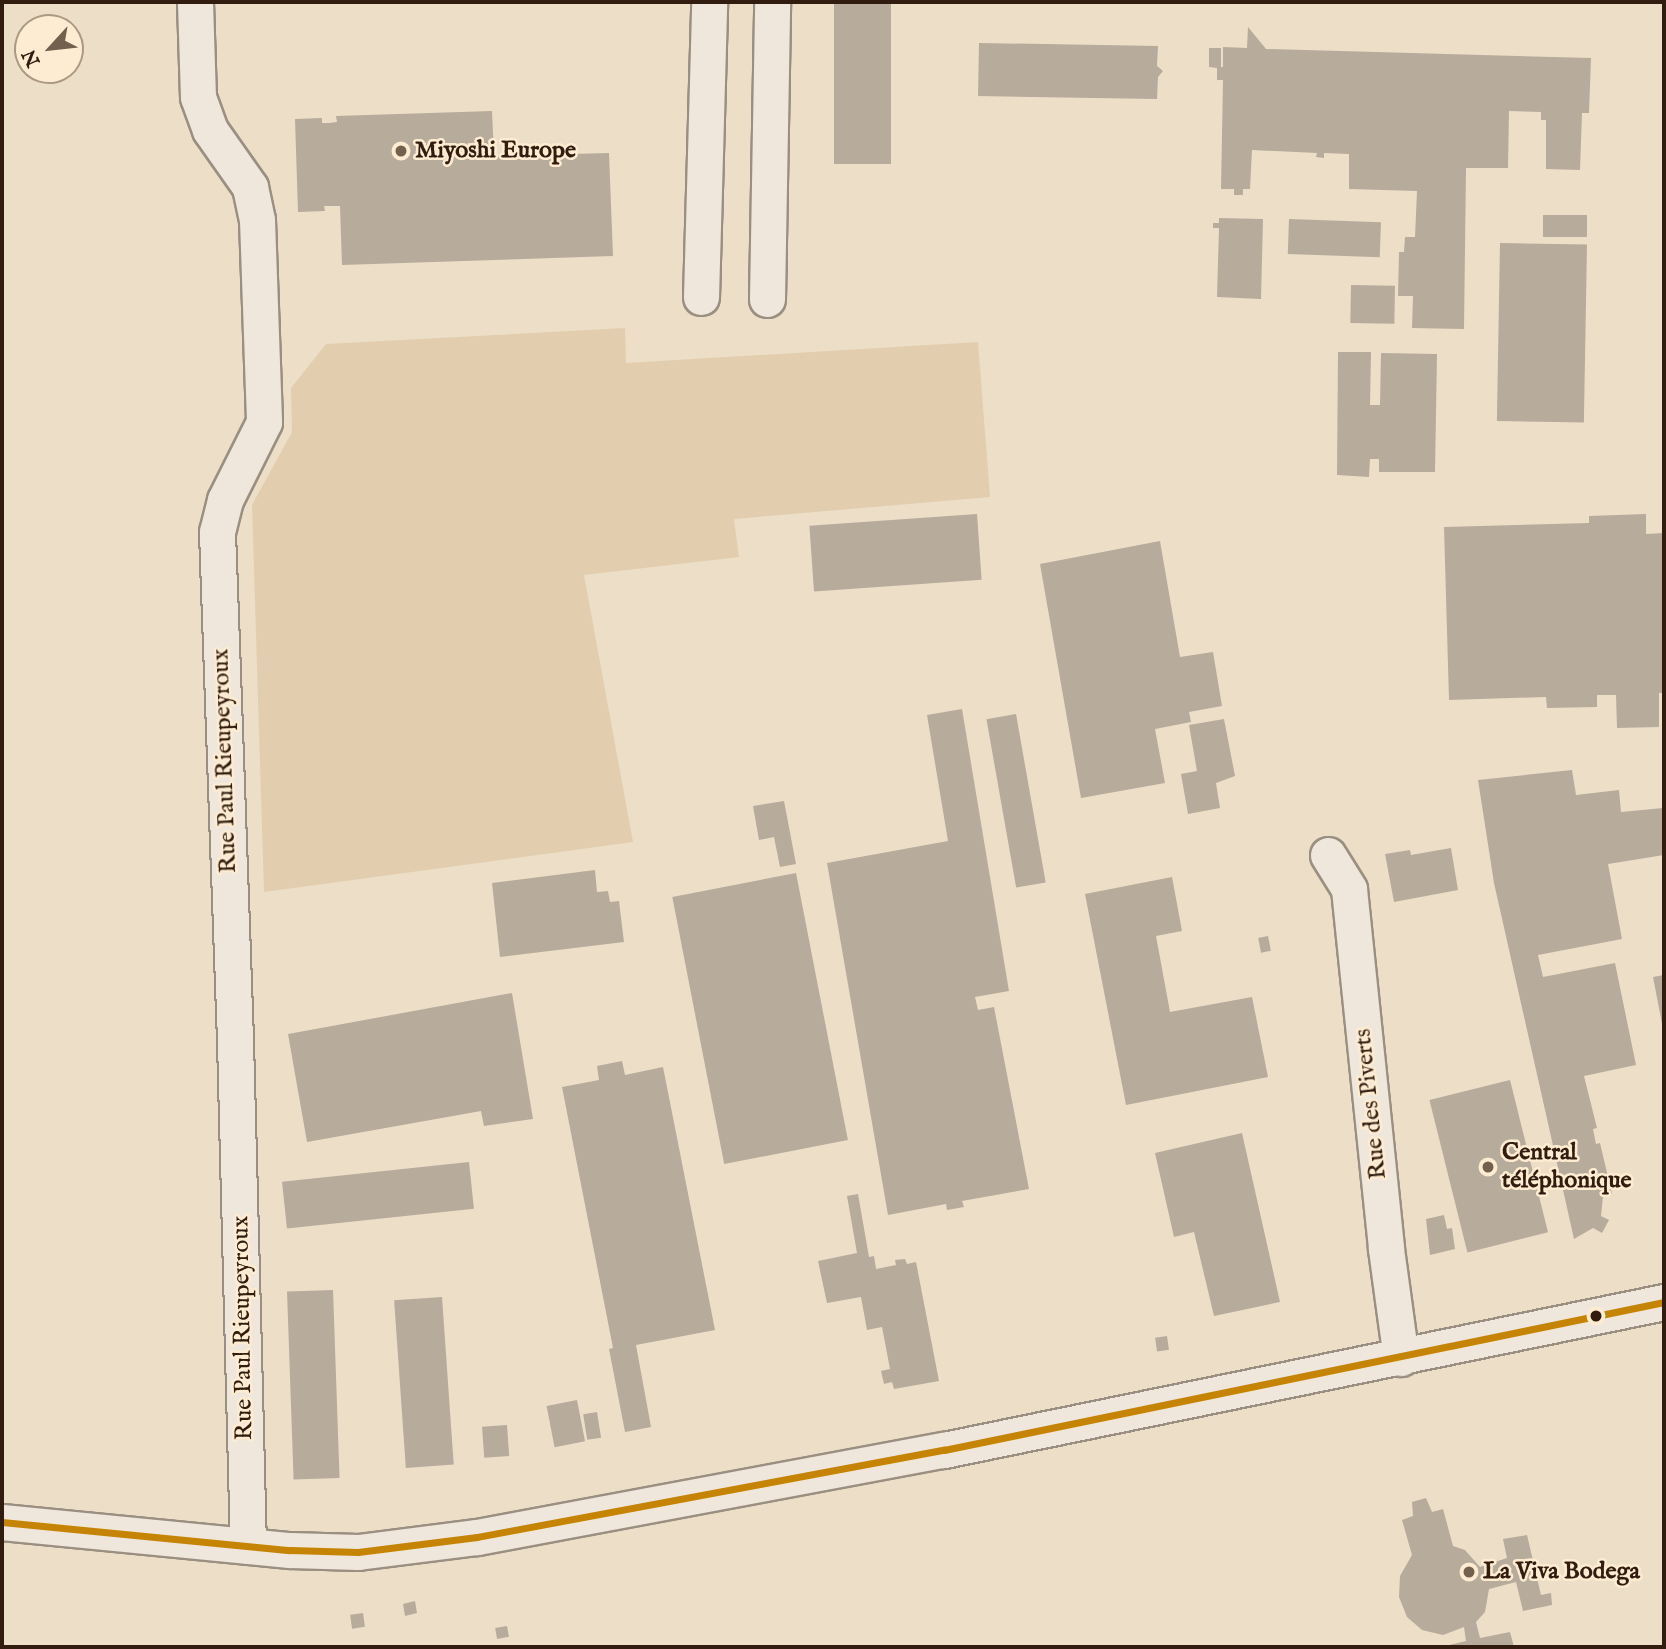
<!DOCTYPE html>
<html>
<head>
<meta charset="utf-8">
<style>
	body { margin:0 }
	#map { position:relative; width:1666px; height:1649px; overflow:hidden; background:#eddec7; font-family:"IM FELL English",serif }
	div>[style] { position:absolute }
	.green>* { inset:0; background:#e2ceaf }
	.building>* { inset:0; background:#b7ab9c; transform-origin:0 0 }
	.roads { filter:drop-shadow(2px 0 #9a8f81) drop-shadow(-2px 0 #9a8f81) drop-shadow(0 2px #9a8f81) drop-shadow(0 -2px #9a8f81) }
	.minor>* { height:35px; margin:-17.5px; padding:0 17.5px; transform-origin:17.5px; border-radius:17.5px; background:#efe7db }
	.bus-1>* { height:7px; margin:-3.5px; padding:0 3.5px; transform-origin:3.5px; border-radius:3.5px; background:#c68404 }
	.dots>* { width:19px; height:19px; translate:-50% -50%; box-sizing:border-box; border:4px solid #fdecd1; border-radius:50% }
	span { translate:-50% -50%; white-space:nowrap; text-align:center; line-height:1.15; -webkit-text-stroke:5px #fdecd1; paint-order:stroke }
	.poi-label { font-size:24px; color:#311c0f; font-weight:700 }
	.left { translate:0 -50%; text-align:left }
	.street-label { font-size:24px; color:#311c0f }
	.frame { position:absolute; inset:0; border:4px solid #311c0f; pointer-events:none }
	.north { position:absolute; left:14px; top:14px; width:70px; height:70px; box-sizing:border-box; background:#fdecd1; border:2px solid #ab9983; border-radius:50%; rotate:243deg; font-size:19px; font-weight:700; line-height:28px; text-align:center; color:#311c0f }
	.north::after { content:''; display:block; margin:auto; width:24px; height:32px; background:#73604f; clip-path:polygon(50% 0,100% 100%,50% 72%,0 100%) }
</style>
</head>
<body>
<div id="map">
	<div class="green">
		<div style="clip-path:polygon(625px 328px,626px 363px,978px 342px,990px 497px,734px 519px,739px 557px,584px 575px,633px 842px,264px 892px,252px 505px,292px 432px,291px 388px,326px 344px)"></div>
	</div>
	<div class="building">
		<div style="left:834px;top:2px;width:57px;height:162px"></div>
		<div style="clip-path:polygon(1248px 27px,1266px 49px,1591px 58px,1589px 113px,1582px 113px,1580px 170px,1546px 169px,1546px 120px,1541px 120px,1541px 112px,1509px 111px,1508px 168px,1466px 168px,1464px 329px,1412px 328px,1413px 296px,1398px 296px,1399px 252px,1404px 252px,1405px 237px,1415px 237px,1417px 191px,1349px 189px,1349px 154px,1324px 153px,1324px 158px,1316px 157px,1317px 153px,1252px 150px,1250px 189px,1243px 189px,1243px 195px,1234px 195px,1234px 189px,1221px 189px,1223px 80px,1217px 80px,1217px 68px,1209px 67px,1209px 48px,1221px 48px,1221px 67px,1223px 67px,1223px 47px,1247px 48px)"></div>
		<div style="clip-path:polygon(979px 43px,1158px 46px,1157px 66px,1163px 71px,1158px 77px,1157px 99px,978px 96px)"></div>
		<div style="clip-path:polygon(492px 111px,494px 156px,609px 153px,613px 256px,342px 265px,340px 206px,324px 206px,325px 211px,298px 212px,295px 119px,322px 118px,322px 123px,329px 123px,337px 122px,336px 116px)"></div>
		<div style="left:1543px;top:215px;width:44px;height:22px"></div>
		<div style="clip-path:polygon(1219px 218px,1263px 219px,1261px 299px,1217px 297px,1219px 228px,1213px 228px,1213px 223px,1219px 223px)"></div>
		<div style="left:1289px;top:219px;width:92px;height:35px;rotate:2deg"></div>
		<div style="left:1500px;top:243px;width:87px;height:178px;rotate:1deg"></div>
		<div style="left:1351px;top:285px;width:44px;height:38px;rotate:1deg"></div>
		<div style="clip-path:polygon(1338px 352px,1371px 352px,1370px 405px,1380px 405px,1381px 353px,1437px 354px,1435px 472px,1379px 472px,1379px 459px,1370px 459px,1369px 477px,1337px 475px)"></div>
		<div style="left:977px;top:514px;width:66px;height:168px;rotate:86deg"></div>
		<div style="clip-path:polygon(1646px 514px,1646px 534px,1664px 533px,1664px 693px,1659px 693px,1659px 727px,1617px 728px,1616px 695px,1597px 695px,1597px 707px,1547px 708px,1546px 697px,1449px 700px,1444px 527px,1589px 523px,1589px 516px)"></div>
		<div style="clip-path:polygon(1160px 541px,1180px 657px,1213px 652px,1222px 706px,1189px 712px,1191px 722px,1155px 729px,1165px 783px,1081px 798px,1040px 564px)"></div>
		<div style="clip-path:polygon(962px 709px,1009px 991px,975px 997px,978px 1010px,994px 1007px,1029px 1189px,962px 1201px,964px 1207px,947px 1210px,946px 1204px,888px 1215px,827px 863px,948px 841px,927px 715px)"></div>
		<div style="left:1016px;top:714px;width:171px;height:30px;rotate:80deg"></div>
		<div style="clip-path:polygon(1224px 719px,1235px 776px,1216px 783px,1220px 808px,1188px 814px,1181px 774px,1197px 771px,1189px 725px)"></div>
		<div style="clip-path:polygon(1572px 770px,1576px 795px,1619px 790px,1621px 812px,1663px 808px,1664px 815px,1664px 855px,1608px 864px,1622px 939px,1538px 955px,1543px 977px,1615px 963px,1636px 1065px,1584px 1076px,1597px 1128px,1593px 1129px,1596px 1144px,1600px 1143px,1612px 1194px,1603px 1196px,1601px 1216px,1609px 1220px,1602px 1233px,1593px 1228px,1574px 1239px,1494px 883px,1478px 780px)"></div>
		<div style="clip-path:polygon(784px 801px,796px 864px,780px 867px,774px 837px,759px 840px,753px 806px)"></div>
		<div style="clip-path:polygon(1451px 848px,1458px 890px,1394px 902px,1385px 854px,1410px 850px,1411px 855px)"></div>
		<div style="clip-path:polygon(595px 870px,597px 892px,608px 891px,610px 902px,619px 901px,624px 942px,500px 957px,492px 883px)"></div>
		<div style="left:796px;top:873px;width:272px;height:126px;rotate:79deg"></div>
		<div style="clip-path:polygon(1172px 877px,1182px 931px,1156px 936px,1170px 1012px,1252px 997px,1268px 1077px,1126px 1105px,1085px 894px)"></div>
		<div style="left:1268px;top:936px;width:15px;height:10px;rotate:79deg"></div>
		<div style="clip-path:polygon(1664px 975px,1664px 1029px,1663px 1029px,1653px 977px)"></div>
		<div style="clip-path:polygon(512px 993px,533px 1119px,484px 1126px,481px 1111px,307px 1142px,288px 1034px)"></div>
		<div style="clip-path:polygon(622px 1061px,625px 1075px,663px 1067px,715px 1330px,636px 1345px,651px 1427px,625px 1432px,609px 1349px,613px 1348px,562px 1087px,599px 1080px,597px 1066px)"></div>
		<div style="left:1510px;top:1080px;width:157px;height:83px;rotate:76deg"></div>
		<div style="clip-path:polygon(1242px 1133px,1280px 1302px,1214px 1316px,1194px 1232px,1174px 1237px,1155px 1153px)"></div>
		<div style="left:469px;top:1162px;width:47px;height:188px;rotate:84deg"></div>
		<div style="clip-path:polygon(858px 1194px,869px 1257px,874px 1256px,876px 1269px,896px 1265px,895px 1260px,905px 1259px,907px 1264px,916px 1262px,939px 1381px,894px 1389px,892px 1382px,884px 1384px,881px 1371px,890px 1369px,882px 1327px,867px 1330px,861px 1297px,827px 1303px,818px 1261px,857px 1253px,847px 1196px)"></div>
		<div style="clip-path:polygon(1444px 1215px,1447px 1229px,1452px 1228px,1455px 1249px,1430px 1255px,1426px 1219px)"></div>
		<div style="left:333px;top:1290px;width:188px;height:46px;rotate:88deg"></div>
		<div style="left:442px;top:1297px;width:168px;height:48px;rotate:86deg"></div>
		<div style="left:1167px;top:1336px;width:14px;height:12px;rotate:82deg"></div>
		<div style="left:577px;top:1400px;width:42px;height:31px;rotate:79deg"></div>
		<div style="left:597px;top:1412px;width:26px;height:14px;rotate:81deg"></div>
		<div style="left:507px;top:1425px;width:31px;height:25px;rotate:86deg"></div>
		<div style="clip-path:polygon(1426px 1498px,1432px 1512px,1443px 1509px,1453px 1546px,1465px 1550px,1480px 1567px,1507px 1558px,1503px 1539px,1527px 1535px,1541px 1595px,1551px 1593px,1552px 1605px,1523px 1611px,1516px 1582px,1489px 1589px,1485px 1612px,1476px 1622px,1480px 1638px,1510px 1632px,1514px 1647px,1441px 1647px,1466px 1641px,1464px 1627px,1443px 1635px,1422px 1630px,1407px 1617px,1399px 1597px,1400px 1576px,1412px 1555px,1402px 1520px,1413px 1516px,1412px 1502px)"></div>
		<div style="clip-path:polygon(415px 1601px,417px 1613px,405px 1616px,403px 1604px)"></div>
		<div style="left:363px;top:1613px;width:14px;height:13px;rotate:82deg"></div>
		<div style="left:507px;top:1626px;width:11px;height:12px;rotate:80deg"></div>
	</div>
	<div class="roads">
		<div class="minor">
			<div style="left:195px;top:2px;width:95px;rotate:88.2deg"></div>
			<div style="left:198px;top:97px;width:35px;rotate:70deg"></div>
			<div style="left:210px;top:130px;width:70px;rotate:54.9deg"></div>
			<div style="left:250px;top:187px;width:34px;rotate:78deg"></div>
			<div style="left:257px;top:220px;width:202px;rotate:88deg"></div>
			<div style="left:264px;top:422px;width:87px;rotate:116.6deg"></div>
			<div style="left:225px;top:500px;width:33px;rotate:104deg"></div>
			<div style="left:217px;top:532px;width:508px;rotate:87.97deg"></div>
			<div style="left:235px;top:1040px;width:506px;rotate:88.53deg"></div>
			<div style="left:701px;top:297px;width:295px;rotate:-88.4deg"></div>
			<div style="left:767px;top:299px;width:297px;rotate:-89deg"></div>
			<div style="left:1328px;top:855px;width:40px;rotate:58deg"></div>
			<div style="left:1349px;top:889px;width:362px;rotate:84.1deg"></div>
			<div style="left:1386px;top:1249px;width:110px;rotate:82.2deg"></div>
			<div style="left:2px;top:1522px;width:289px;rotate:5.6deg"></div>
			<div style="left:290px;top:1550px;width:68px;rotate:1.7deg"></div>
			<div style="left:358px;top:1552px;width:120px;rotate:-7.2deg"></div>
			<div style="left:477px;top:1537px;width:475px;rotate:-10.6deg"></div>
			<div style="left:944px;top:1450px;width:735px;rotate:-11.62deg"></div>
		</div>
	</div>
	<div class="bus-1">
		<div style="left:2px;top:1522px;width:289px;rotate:5.6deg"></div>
		<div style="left:290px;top:1550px;width:68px;rotate:1.7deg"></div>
		<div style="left:358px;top:1552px;width:120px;rotate:-7.2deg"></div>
		<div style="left:477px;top:1537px;width:475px;rotate:-10.6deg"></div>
		<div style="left:944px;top:1450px;width:735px;rotate:-11.62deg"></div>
	</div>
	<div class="dots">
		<div style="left:401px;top:151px;background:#73604f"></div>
		<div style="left:1488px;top:1167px;background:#73604f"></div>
		<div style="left:1596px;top:1316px;background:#311c0f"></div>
		<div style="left:1469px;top:1572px;background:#73604f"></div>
	</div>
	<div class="poi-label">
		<span class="left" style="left:415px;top:151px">Miyoshi Europe</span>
		<span class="left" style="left:1502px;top:1167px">Central<br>téléphonique</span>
		<span class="left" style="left:1483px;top:1572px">La Viva Bodega</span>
	</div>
	<div class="street-label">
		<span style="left:225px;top:761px;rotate:-92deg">Rue Paul Rieupeyroux</span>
		<span style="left:1371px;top:1104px;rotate:-96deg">Rue des Piverts</span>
		<span style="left:243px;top:1328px;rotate:-91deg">Rue Paul Rieupeyroux</span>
	</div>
	<div class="frame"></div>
	<div class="north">N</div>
</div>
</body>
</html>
